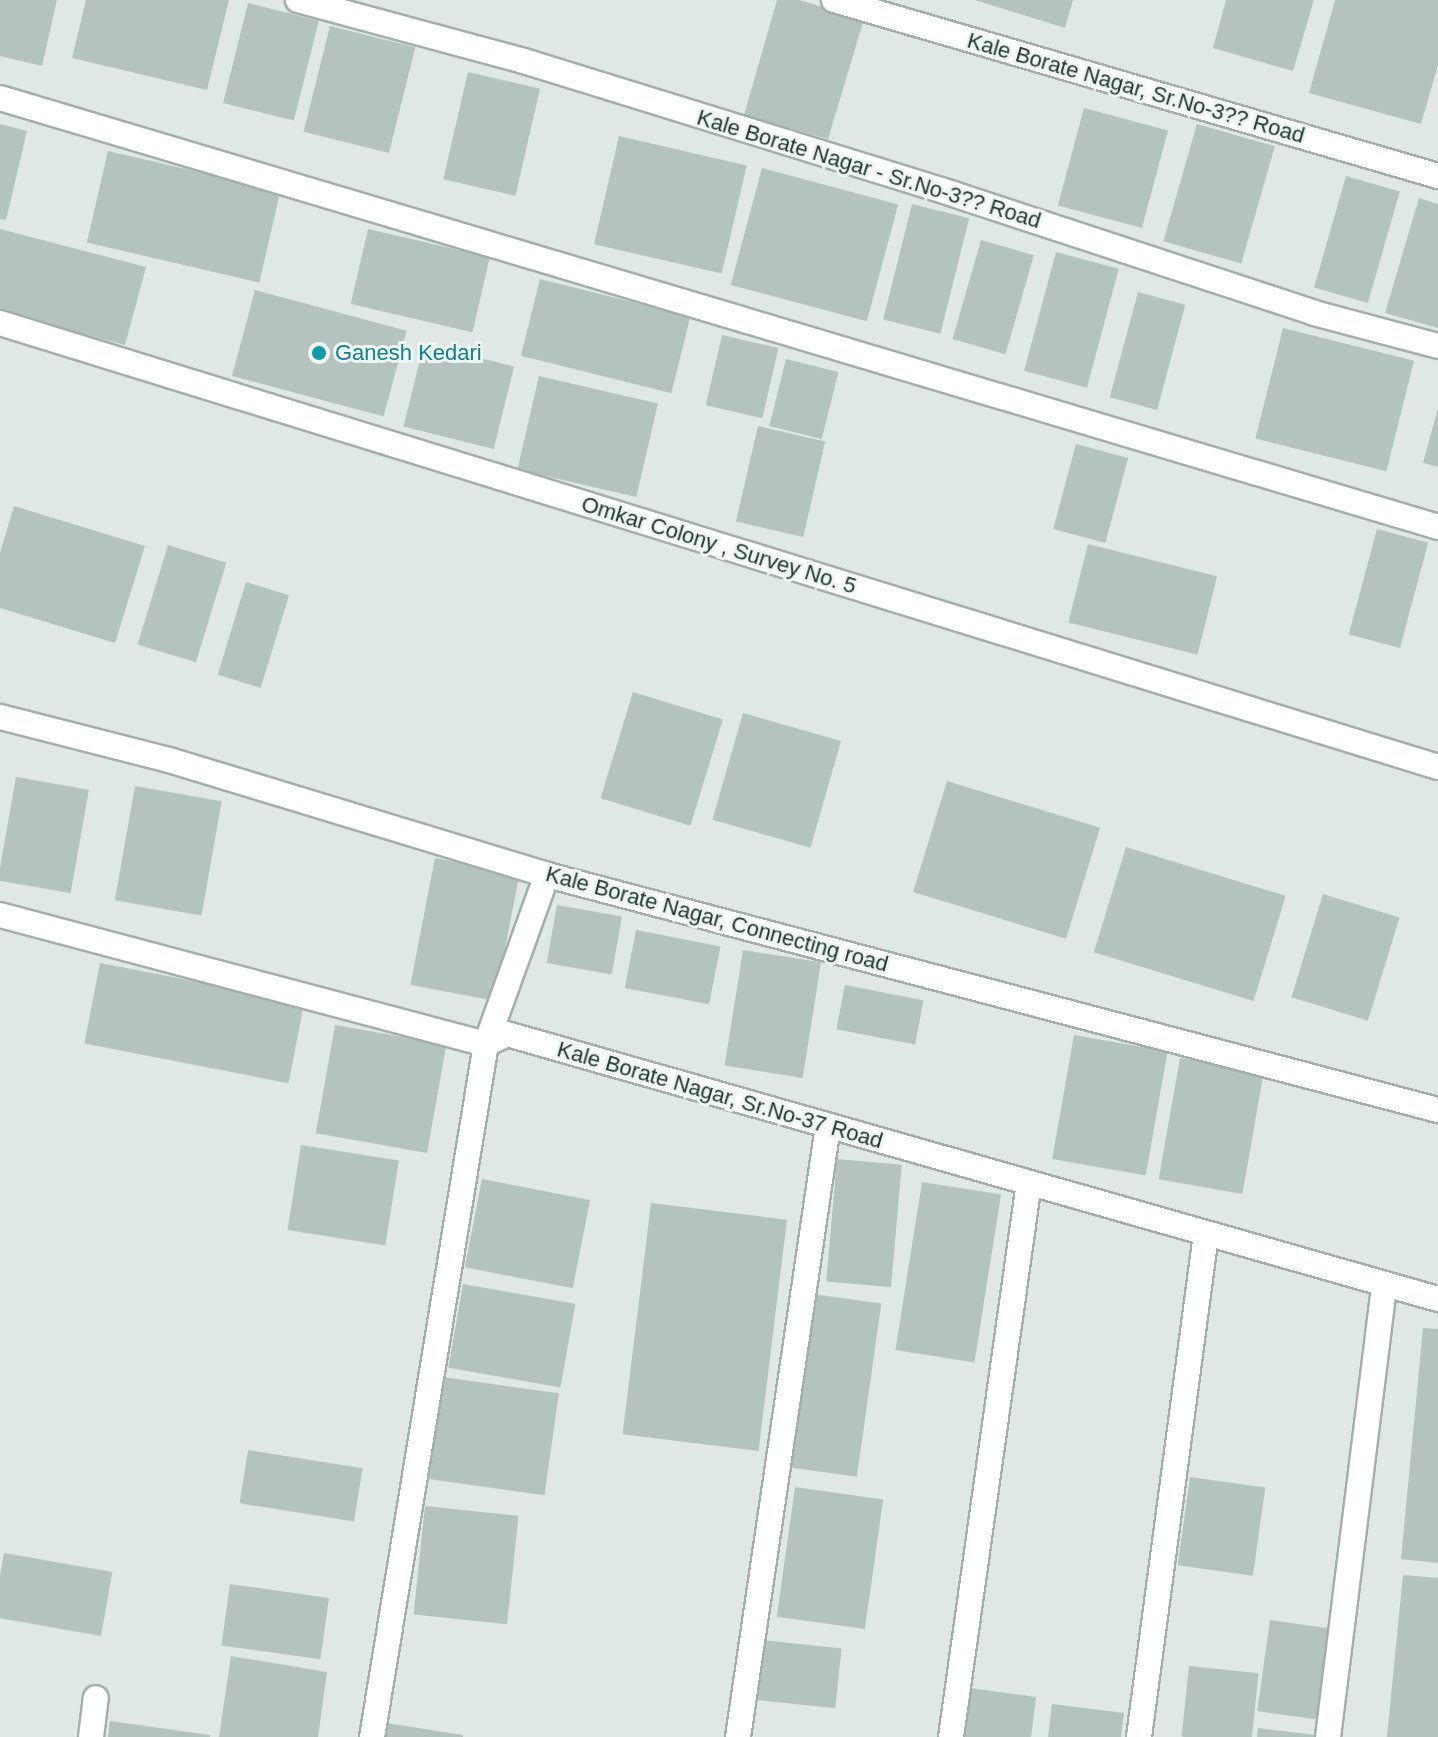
<!DOCTYPE html>
<html>
<head>
<meta charset="utf-8">
<style>
	body { margin:0 }
	#map { position:relative; width:1438px; height:1737px; overflow:hidden; background:#dfe8e5; font-family:Helvetica,sans-serif }
	div>[style] { position:absolute }
	.building>* { inset:0; background:#b4c3be; transform-origin:0 0 }
	.roads { filter:drop-shadow(2px 0 #a3afac) drop-shadow(-2px 0 #a3afac) drop-shadow(0 2px #a3afac) drop-shadow(0 -2px #a3afac) }
	.service>* { height:24px; margin:-12px; padding:0 12px; transform-origin:12px; border-radius:12px; background:#fff }
	.minor>* { height:24px; margin:-12px; padding:0 12px; transform-origin:12px; border-radius:12px; background:#fff }
	.dots>* { width:22px; height:22px; translate:-50% -50%; box-sizing:border-box; border:4px solid #eff6f2; border-radius:50% }
	span { translate:-50% -50%; white-space:nowrap; text-align:center; line-height:1.15; -webkit-text-stroke:6px #eff6f2; paint-order:stroke }
	.street-label { font-size:22px; color:#223732 }
	.culture-label { font-size:22px; color:#0d838f }
	.left { translate:0 -50%; text-align:left }
</style>
</head>
<body>
<div id="map">
	<div class="building">
		<div style="clip-path:polygon(0 0,57px 0,42px 66px,0 56px)"></div>
		<div style="clip-path:polygon(86px 0,229px 0,207px 90px,72px 58px)"></div>
		<div style="clip-path:polygon(777px 0,799px 0,864px 19px,828px 139px,744px 115px)"></div>
		<div style="clip-path:polygon(975px 0,1073px 0,1065px 28px)"></div>
		<div style="clip-path:polygon(1226px 0,1314px 0,1293px 71px,1213px 48px)"></div>
		<div style="clip-path:polygon(1335px 0,1438px 0,1438px 65px,1421px 124px,1309px 93px)"></div>
		<div style="left:248px;top:3px;width:73px;height:103px;rotate:14deg"></div>
		<div style="left:330px;top:26px;width:88px;height:109px;rotate:14deg"></div>
		<div style="left:468px;top:72px;width:74px;height:110px;rotate:13deg"></div>
		<div style="left:1084px;top:108px;width:87px;height:101px;rotate:15deg"></div>
		<div style="clip-path:polygon(0 124px,27px 131px,6px 220px,0 219px)"></div>
		<div style="left:1197px;top:124px;width:81px;height:122px;rotate:16deg"></div>
		<div style="left:619px;top:136px;width:131px;height:111px;rotate:13deg"></div>
		<div style="left:108px;top:151px;width:177px;height:94px;rotate:13deg"></div>
		<div style="left:762px;top:168px;width:141px;height:121px;rotate:15deg"></div>
		<div style="left:1346px;top:176px;width:56px;height:116px;rotate:16deg"></div>
		<div style="clip-path:polygon(1419px 198px,1438px 204px,1438px 328px,1385px 313px)"></div>
		<div style="left:912px;top:204px;width:59px;height:119px;rotate:14deg"></div>
		<div style="clip-path:polygon(0 229px,146px 267px,125px 345px,0 312px)"></div>
		<div style="left:368px;top:229px;width:125px;height:77px;rotate:13deg"></div>
		<div style="left:981px;top:240px;width:55px;height:103px;rotate:16deg"></div>
		<div style="left:1056px;top:252px;width:65px;height:123px;rotate:15deg"></div>
		<div style="left:540px;top:279px;width:155px;height:79px;rotate:14deg"></div>
		<div style="left:255px;top:290px;width:157px;height:89px;rotate:15deg"></div>
		<div style="left:1138px;top:292px;width:49px;height:109px;rotate:15deg"></div>
		<div style="left:1283px;top:328px;width:135px;height:114px;rotate:14deg"></div>
		<div style="left:722px;top:335px;width:58px;height:72px;rotate:13deg"></div>
		<div style="left:424px;top:344px;width:93px;height:85px;rotate:14deg"></div>
		<div style="left:786px;top:359px;width:54px;height:69px;rotate:14deg"></div>
		<div style="left:539px;top:376px;width:122px;height:96px;rotate:13deg"></div>
		<div style="clip-path:polygon(1438px 408px,1438px 467px,1423px 463px)"></div>
		<div style="left:758px;top:426px;width:69px;height:98px;rotate:13deg"></div>
		<div style="left:1076px;top:444px;width:54px;height:88px;rotate:15deg"></div>
		<div style="clip-path:polygon(14px 506px,145px 546px,115px 643px,0 608px,0 553px)"></div>
		<div style="left:1377px;top:529px;width:53px;height:109px;rotate:15deg"></div>
		<div style="left:1088px;top:544px;width:133px;height:81px;rotate:14deg"></div>
		<div style="left:168px;top:545px;width:61px;height:104px;rotate:17deg"></div>
		<div style="left:246px;top:582px;width:45px;height:97px;rotate:17deg"></div>
		<div style="left:633px;top:692px;width:94px;height:111px;rotate:17deg"></div>
		<div style="left:743px;top:713px;width:102px;height:111px;rotate:16deg"></div>
		<div style="left:16px;top:777px;width:74px;height:105px;rotate:10deg"></div>
		<div style="left:947px;top:781px;width:160px;height:116px;rotate:17deg"></div>
		<div style="left:135px;top:786px;width:88px;height:116px;rotate:10deg"></div>
		<div style="left:1126px;top:847px;width:167px;height:110px;rotate:17deg"></div>
		<div style="left:435px;top:858px;width:86px;height:129px;rotate:11deg"></div>
		<div style="left:1323px;top:894px;width:80px;height:108px;rotate:17deg"></div>
		<div style="left:557px;top:905px;width:66px;height:59px;rotate:10deg"></div>
		<div style="left:636px;top:930px;width:86px;height:59px;rotate:11deg"></div>
		<div style="left:743px;top:950px;width:79px;height:117px;rotate:9deg"></div>
		<div style="left:100px;top:963px;width:208px;height:82px;rotate:11deg"></div>
		<div style="left:845px;top:985px;width:80px;height:45px;rotate:11deg"></div>
		<div style="left:335px;top:1025px;width:113px;height:110px;rotate:10deg"></div>
		<div style="left:1074px;top:1035px;width:95px;height:126px;rotate:10deg"></div>
		<div style="left:1180px;top:1058px;width:85px;height:123px;rotate:10deg"></div>
		<div style="left:301px;top:1145px;width:99px;height:86px;rotate:9deg"></div>
		<div style="left:837px;top:1159px;width:65px;height:123px;rotate:5deg"></div>
		<div style="left:482px;top:1179px;width:110px;height:90px;rotate:11deg"></div>
		<div style="left:922px;top:1182px;width:80px;height:170px;rotate:9deg"></div>
		<div style="left:651px;top:1203px;width:137px;height:233px;rotate:7deg"></div>
		<div style="left:463px;top:1284px;width:114px;height:85px;rotate:10deg"></div>
		<div style="left:806px;top:1293px;width:76px;height:175px;rotate:8deg"></div>
		<div style="clip-path:polygon(1423px 1328px,1438px 1329px,1438px 1563px,1401px 1559px)"></div>
		<div style="left:443px;top:1377px;width:117px;height:103px;rotate:8deg"></div>
		<div style="left:248px;top:1450px;width:116px;height:54px;rotate:9deg"></div>
		<div style="left:1190px;top:1477px;width:76px;height:89px;rotate:8deg"></div>
		<div style="left:795px;top:1487px;width:89px;height:131px;rotate:8deg"></div>
		<div style="left:425px;top:1506px;width:94px;height:109px;rotate:6deg"></div>
		<div style="left:4px;top:1553px;width:110px;height:65px;rotate:10deg"></div>
		<div style="clip-path:polygon(1403px 1575px,1438px 1578px,1438px 1737px,1387px 1737px)"></div>
		<div style="left:230px;top:1584px;width:100px;height:62px;rotate:8deg"></div>
		<div style="left:1270px;top:1620px;width:61px;height:92px;rotate:8deg"></div>
		<div style="left:761px;top:1640px;width:81px;height:60px;rotate:6deg"></div>
		<div style="clip-path:polygon(231px 1656px,327px 1672px,318px 1737px,219px 1737px)"></div>
		<div style="left:1189px;top:1666px;width:70px;height:71px;rotate:6deg"></div>
		<div style="clip-path:polygon(970px 1688px,1036px 1697px,1031px 1737px,964px 1737px)"></div>
		<div style="clip-path:polygon(1052px 1704px,1124px 1713px,1121px 1737px,1048px 1737px)"></div>
		<div style="clip-path:polygon(110px 1721px,210px 1735px,210px 1737px,108px 1737px)"></div>
		<div style="clip-path:polygon(386px 1723px,463px 1735px,463px 1737px,384px 1737px)"></div>
		<div style="clip-path:polygon(1258px 1728px,1315px 1735px,1315px 1737px,1257px 1737px)"></div>
	</div>
	<div class="roads">
		<div class="service">
			<div style="left:0;top:717px;width:174px;rotate:14.3deg"></div>
			<div style="left:169px;top:760px;width:395px;rotate:16.9deg"></div>
			<div style="left:547px;top:875px;width:921px;rotate:14.78deg"></div>
		</div>
		<div class="minor">
			<div style="left:298px;top:0;width:234px;rotate:15.1deg"></div>
			<div style="left:524px;top:61px;width:449px;rotate:17.2deg"></div>
			<div style="left:953px;top:194px;width:380px;rotate:18.2deg"></div>
			<div style="left:1314px;top:313px;width:128px;rotate:14.9deg"></div>
			<div style="left:834px;top:0;width:629px;rotate:16.25deg"></div>
			<div style="left:0;top:98px;width:1501px;rotate:16.61deg"></div>
			<div style="left:0;top:323px;width:1505px;rotate:17.16deg"></div>
			<div style="left:0;top:915px;width:503px;rotate:14.87deg"></div>
			<div style="left:486px;top:1044px;width:23px;rotate:-25deg"></div>
			<div style="left:507px;top:1034px;width:968px;rotate:15.89deg"></div>
			<div style="left:91px;top:1737px;width:39px;rotate:-83deg"></div>
			<div style="left:372px;top:1737px;width:702px;rotate:-80.66deg"></div>
			<div style="left:486px;top:1044px;width:180px;rotate:-70.2deg"></div>
			<div style="left:738px;top:1737px;width:618px;rotate:-81.62deg"></div>
			<div style="left:951px;top:1737px;width:559px;rotate:-81.99deg"></div>
			<div style="left:1139px;top:1737px;width:507px;rotate:-82.41deg"></div>
			<div style="left:1328px;top:1737px;width:455px;rotate:-82.9deg"></div>
		</div>
	</div>
	<div class="dots">
		<div style="left:319px;top:353px;background:#0f9aa8"></div>
	</div>
	<div class="street-label">
		<span style="left:1136px;top:88px;rotate:16deg">Kale Borate Nagar, Sr.No-3?? Road</span>
		<span style="left:869px;top:169px;rotate:17deg">Kale Borate Nagar - Sr.No-3?? Road</span>
		<span style="left:719px;top:545px;rotate:17deg">Omkar Colony , Survey No. 5</span>
		<span style="left:717px;top:919px;rotate:15deg">Kale Borate Nagar, Connecting road</span>
		<span style="left:720px;top:1095px;rotate:16deg">Kale Borate Nagar, Sr.No-37 Road</span>
	</div>
	<div class="culture-label">
		<span class="left" style="left:335px;top:353px">Ganesh Kedari</span>
	</div>
</div>
</body>
</html>
